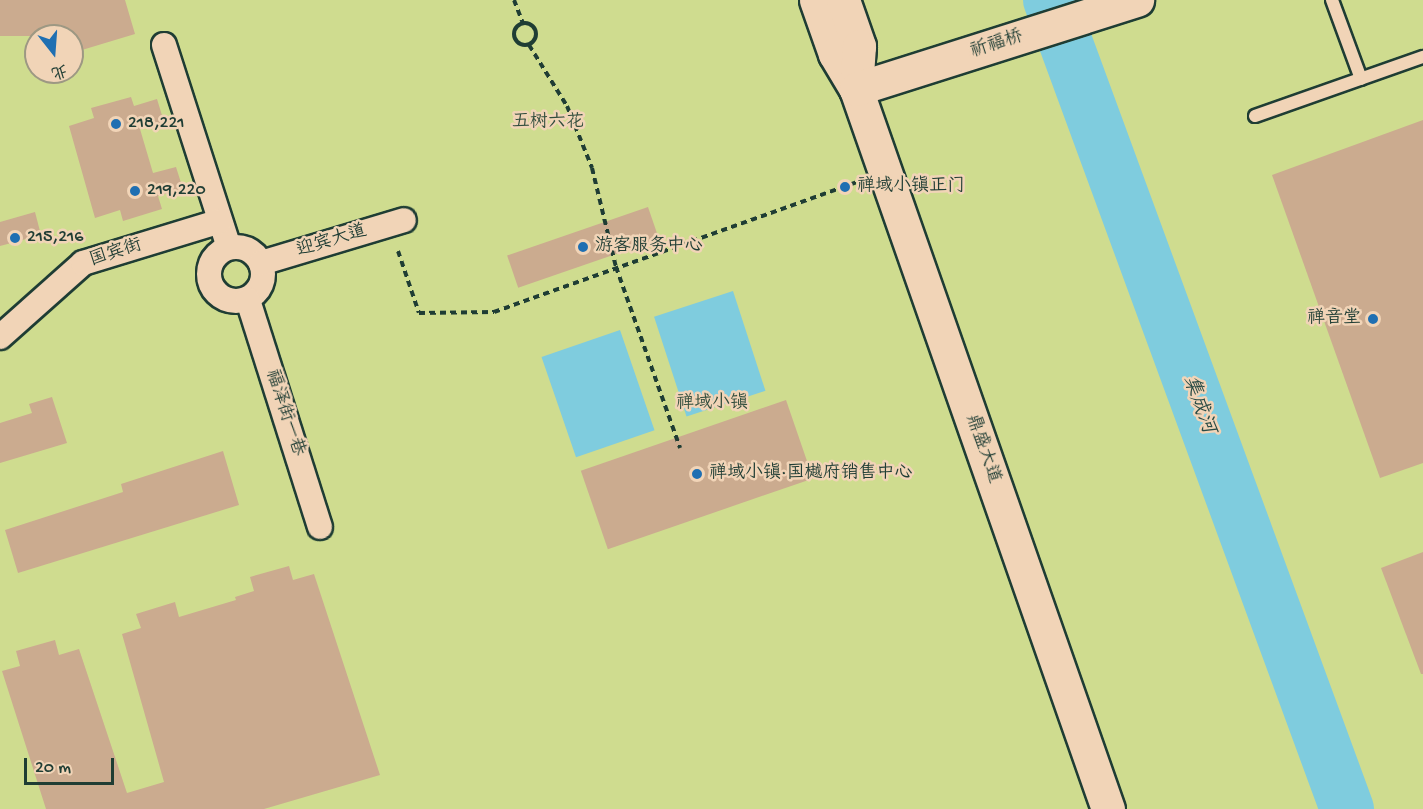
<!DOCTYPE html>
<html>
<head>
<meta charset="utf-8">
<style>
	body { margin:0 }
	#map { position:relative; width:1423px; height:809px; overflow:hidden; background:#f1d4b7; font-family:"Gochi Hand","LXGW WenKai TC",sans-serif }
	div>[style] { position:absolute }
	.green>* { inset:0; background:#cfdc8f }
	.water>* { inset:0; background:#7fccde; transform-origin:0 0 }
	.river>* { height:54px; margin:-27px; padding:0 27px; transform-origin:27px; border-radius:27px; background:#7fccde }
	.building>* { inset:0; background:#cbab8f; transform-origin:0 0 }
	.path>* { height:4px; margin-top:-2px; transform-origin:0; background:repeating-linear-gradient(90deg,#1f3d34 0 6px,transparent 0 10.5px) }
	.path>.ring { margin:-2px; padding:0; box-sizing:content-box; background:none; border:4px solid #1f3d34; border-radius:50% }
	.roads { filter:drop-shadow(2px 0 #1f3d34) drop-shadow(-2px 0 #1f3d34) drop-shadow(0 2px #1f3d34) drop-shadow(0 -2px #1f3d34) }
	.lane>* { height:12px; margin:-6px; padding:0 6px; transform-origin:6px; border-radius:6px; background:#f1d4b7 }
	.street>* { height:24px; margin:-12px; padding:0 12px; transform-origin:12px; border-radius:12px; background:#f1d4b7 }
	.street>.ring { margin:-12px; padding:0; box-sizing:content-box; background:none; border:24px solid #f1d4b7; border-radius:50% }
	.secondary>* { height:33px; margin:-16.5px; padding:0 16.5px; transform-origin:16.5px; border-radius:16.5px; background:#f1d4b7 }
	.dots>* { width:16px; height:16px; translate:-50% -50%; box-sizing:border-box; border:3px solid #f1d4b7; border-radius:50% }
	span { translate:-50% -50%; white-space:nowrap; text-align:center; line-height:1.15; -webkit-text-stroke:5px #f1d4b7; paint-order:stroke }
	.street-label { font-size:18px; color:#1f3d34 }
	.park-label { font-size:18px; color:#314d3d }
	.poi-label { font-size:18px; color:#1f3d34 }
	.left { translate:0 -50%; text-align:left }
	.right { translate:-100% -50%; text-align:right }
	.water-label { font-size:20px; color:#294b45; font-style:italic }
	.north { position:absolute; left:24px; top:24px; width:60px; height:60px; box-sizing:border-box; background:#f1d4b7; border:2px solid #9d9883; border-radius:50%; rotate:163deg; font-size:16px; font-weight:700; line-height:24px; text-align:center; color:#1f3d34 }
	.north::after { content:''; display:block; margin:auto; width:21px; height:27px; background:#1f6fb2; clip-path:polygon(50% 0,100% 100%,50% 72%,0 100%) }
	.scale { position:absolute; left:24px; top:758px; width:90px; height:27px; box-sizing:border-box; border:3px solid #1f3d34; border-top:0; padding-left:8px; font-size:18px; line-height:21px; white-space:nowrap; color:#1f3d34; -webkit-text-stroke:4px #f1d4b7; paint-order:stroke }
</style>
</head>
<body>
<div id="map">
	<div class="green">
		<div style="clip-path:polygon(evenodd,0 0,1423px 0,1423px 809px,0 809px,0 0,36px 36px,72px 36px,72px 72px,36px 72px,36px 36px)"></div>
	</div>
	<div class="water">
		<div style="left:733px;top:291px;width:105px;height:83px;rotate:72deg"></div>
		<div style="left:620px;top:330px;width:106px;height:83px;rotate:71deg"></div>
	</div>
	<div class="river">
		<div style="left:1050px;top:0;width:862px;rotate:69.84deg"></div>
	</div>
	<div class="building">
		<div style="clip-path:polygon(0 0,125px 0,135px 34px,72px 53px,72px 36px,0 36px)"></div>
		<div style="clip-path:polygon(131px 97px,134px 106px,157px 99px,164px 122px,140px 129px,153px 173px,176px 167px,183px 189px,158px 196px,162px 209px,123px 221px,120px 210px,95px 218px,69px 126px,94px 118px,91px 108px)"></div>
		<div style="clip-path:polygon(1423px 120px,1423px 463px,1380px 478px,1272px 175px)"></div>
		<div style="left:648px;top:207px;width:34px;height:149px;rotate:71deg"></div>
		<div style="clip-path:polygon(35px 212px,41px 235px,0 246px,0 222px)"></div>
		<div style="clip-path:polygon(52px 397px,67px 443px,0 463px,0 423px,32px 413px,29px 404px)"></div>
		<div style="left:786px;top:400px;width:83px;height:217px;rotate:71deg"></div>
		<div style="clip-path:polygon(223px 451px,239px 505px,18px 573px,5px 530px,123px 492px,121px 484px)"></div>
		<div style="clip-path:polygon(1423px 552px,1423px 674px,1421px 674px,1381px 568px)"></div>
		<div style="clip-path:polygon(289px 566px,293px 580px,314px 574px,380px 775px,264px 809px,46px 809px,2px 671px,20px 666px,16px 651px,55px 640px,59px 655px,79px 649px,127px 793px,164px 782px,122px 634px,141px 628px,136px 614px,175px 602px,179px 617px,236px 600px,235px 597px,254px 591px,250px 577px)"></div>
	</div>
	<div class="path">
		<div style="left:514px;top:0;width:25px;rotate:69deg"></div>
		<div class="ring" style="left:514px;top:23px;width:18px;height:18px"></div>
		<div style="left:529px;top:45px;width:72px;rotate:58.1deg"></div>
		<div style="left:567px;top:106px;width:67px;rotate:68deg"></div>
		<div style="left:592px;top:168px;width:102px;rotate:76.4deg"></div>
		<div style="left:616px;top:267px;width:192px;rotate:70.5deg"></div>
		<div style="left:398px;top:251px;width:65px;rotate:71.3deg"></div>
		<div style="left:419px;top:313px;width:75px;rotate:-0.8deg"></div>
		<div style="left:494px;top:312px;width:386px;rotate:-19.7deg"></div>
	</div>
	<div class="roads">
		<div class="lane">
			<div style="left:1332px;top:0;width:84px;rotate:69.8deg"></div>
			<div style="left:1255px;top:116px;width:178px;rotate:-19.4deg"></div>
		</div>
		<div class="street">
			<div style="left:164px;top:45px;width:212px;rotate:72.2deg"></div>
			<div class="ring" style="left:209px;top:247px;width:30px;height:30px"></div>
			<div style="left:261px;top:263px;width:149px;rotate:-16.7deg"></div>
			<div style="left:248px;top:300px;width:238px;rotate:72.4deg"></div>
			<div style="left:0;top:337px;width:111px;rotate:-41.7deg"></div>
			<div style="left:83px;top:263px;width:143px;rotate:-17deg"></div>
		</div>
		<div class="secondary">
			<div style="left:816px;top:0;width:57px;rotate:70.6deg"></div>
			<div style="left:835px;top:54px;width:41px;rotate:59deg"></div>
			<div style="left:856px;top:89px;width:763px;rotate:70.71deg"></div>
			<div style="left:843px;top:0;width:49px;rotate:70.8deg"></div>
			<div style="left:859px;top:46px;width:43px;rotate:94deg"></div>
			<div style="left:856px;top:89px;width:295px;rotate:-17.6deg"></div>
		</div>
	</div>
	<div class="dots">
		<div style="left:116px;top:124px;background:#1f6fb2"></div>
		<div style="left:845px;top:187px;background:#1f6fb2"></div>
		<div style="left:135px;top:191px;background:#1f6fb2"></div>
		<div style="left:15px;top:238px;background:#1f6fb2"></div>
		<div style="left:583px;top:247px;background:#1f6fb2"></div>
		<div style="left:1373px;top:319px;background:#1f6fb2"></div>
		<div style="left:697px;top:474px;background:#1f6fb2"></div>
	</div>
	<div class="street-label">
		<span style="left:997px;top:45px;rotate:-18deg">祈福桥</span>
		<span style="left:332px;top:242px;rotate:-17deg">迎宾大道</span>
		<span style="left:116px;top:254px;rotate:-18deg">国宾街</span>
		<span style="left:284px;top:413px;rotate:72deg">福泽街一巷</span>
		<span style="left:982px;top:449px;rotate:71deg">鼎盛大道</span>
	</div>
	<div class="park-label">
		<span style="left:548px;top:123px">五树六花</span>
		<span style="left:712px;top:404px">禅域小镇</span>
	</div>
	<div class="poi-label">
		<span class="left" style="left:128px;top:124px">218,221</span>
		<span class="left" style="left:857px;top:187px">禅域小镇正门</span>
		<span class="left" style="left:147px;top:191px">219,220</span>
		<span class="left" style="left:27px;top:238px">215,216</span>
		<span class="left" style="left:595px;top:247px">游客服务中心</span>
		<span class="right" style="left:1361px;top:319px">禅音堂</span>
		<span class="left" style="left:709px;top:474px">禅域小镇·国樾府销售中心</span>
	</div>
	<div class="water-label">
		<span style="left:1198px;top:405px;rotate:70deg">集成河</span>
	</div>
	<div class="north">北</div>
	<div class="scale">20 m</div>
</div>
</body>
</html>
